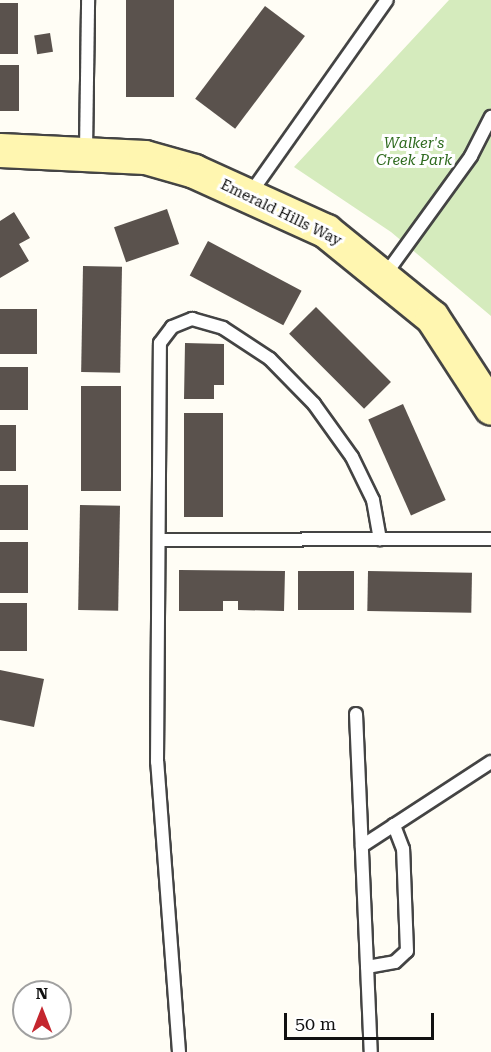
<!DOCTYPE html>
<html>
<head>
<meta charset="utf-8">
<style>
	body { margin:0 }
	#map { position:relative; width:491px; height:1052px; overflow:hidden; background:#fffdf5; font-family:"Roboto Serif",serif }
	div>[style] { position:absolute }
	.green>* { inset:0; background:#d5ebbd }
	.building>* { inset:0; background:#5a524d; transform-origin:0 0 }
	.roads { filter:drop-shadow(2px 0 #444) drop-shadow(-2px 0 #444) drop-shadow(0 2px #444) drop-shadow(0 -2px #444) }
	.lane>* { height:12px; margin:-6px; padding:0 6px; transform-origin:6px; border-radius:6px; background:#fff }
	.secondary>* { height:33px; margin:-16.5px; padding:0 16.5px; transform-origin:16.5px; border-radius:16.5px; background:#fff6b0 }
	span { translate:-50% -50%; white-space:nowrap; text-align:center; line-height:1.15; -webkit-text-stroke:6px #fff; paint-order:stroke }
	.park-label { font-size:15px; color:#2f6b1f; font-style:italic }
	.street-label { font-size:15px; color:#111 }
	.north { position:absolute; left:12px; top:980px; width:60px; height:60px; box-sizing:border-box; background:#fff; border:2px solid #a0a0a0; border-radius:50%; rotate:0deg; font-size:16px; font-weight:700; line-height:24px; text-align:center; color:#111 }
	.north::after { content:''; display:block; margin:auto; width:21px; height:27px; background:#c4262e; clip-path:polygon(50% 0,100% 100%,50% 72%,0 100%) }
	.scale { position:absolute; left:284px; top:1013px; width:150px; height:27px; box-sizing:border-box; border:3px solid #111; border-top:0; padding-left:8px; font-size:18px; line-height:21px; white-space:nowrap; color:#111; -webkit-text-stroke:4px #fff; paint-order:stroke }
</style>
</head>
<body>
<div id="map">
	<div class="green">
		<div style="clip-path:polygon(449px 0,491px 0,491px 316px,391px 232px,294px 167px)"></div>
	</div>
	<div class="building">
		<div style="left:126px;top:0;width:48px;height:97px"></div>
		<div style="left:0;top:3px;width:18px;height:51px"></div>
		<div style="left:265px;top:6px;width:50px;height:116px;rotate:37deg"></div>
		<div style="left:50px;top:33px;width:19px;height:16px;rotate:81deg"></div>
		<div style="left:0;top:65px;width:19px;height:46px"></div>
		<div style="left:167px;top:209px;width:37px;height:56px;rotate:71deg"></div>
		<div style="clip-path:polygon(14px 212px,30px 238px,19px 244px,29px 261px,0 278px,0 221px)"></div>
		<div style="left:208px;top:241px;width:106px;height:39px;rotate:28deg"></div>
		<div style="left:83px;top:266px;width:39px;height:106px;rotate:1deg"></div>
		<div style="left:316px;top:307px;width:106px;height:38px;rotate:45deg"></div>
		<div style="left:0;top:309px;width:37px;height:45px"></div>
		<div style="clip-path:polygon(185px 343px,224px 344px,224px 385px,214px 385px,214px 399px,184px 399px)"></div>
		<div style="left:0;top:367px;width:28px;height:43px"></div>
		<div style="left:81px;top:386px;width:40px;height:105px"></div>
		<div style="left:403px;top:404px;width:105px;height:38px;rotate:66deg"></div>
		<div style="left:184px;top:413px;width:39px;height:104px"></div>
		<div style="left:0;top:425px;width:16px;height:46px"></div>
		<div style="left:0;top:485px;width:28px;height:45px"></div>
		<div style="left:80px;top:505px;width:40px;height:105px;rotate:1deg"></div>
		<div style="left:0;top:542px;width:28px;height:51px"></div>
		<div style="clip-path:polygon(179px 570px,285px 571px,284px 611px,238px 610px,238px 601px,223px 601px,223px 611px,179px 611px)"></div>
		<div style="left:298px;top:571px;width:56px;height:39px"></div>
		<div style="left:368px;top:571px;width:104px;height:40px;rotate:1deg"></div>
		<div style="left:0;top:603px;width:27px;height:48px"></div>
		<div style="clip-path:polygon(0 670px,44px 679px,34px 727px,0 720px)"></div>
	</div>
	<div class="roads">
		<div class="lane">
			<div style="left:86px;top:151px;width:151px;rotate:-89.2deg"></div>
			<div style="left:250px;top:194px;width:237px;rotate:-54.8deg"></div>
			<div style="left:385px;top:275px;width:147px;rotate:-54.1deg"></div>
			<div style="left:471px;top:156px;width:44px;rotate:-62.9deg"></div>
			<div style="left:160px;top:540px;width:331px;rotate:-0.2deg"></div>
			<div style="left:356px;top:714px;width:338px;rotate:87.5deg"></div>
			<div style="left:362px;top:846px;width:154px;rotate:-33.1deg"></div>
			<div style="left:367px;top:967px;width:28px;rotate:-10deg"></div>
			<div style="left:395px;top:962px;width:16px;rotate:-43deg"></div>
			<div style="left:407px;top:951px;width:102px;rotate:-92.2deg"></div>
			<div style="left:403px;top:849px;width:26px;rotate:-111deg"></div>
			<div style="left:179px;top:1052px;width:291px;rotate:-94.3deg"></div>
			<div style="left:157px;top:762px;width:419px;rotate:-89.6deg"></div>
			<div style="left:160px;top:343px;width:20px;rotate:-53deg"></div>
			<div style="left:172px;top:327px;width:22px;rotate:-22deg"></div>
			<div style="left:192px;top:319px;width:32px;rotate:16deg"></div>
			<div style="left:223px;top:328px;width:56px;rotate:33.4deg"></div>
			<div style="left:270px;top:359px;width:63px;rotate:45.6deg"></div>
			<div style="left:314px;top:404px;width:65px;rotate:54.4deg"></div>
			<div style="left:352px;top:457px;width:48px;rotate:64deg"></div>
			<div style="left:373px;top:500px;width:40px;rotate:80deg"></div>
		</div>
		<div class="secondary">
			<div style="left:0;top:150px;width:145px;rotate:2.8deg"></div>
			<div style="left:145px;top:157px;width:51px;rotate:15.9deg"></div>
			<div style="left:194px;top:171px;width:145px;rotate:24.4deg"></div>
			<div style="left:326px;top:231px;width:136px;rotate:39.1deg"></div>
			<div style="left:432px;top:317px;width:108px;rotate:57deg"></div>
		</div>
	</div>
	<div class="park-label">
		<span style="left:414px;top:152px">Walker's<br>Creek Park</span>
	</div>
	<div class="street-label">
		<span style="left:281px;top:213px;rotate:26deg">Emerald Hills Way</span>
	</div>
	<div class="north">N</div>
	<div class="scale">50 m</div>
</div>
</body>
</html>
